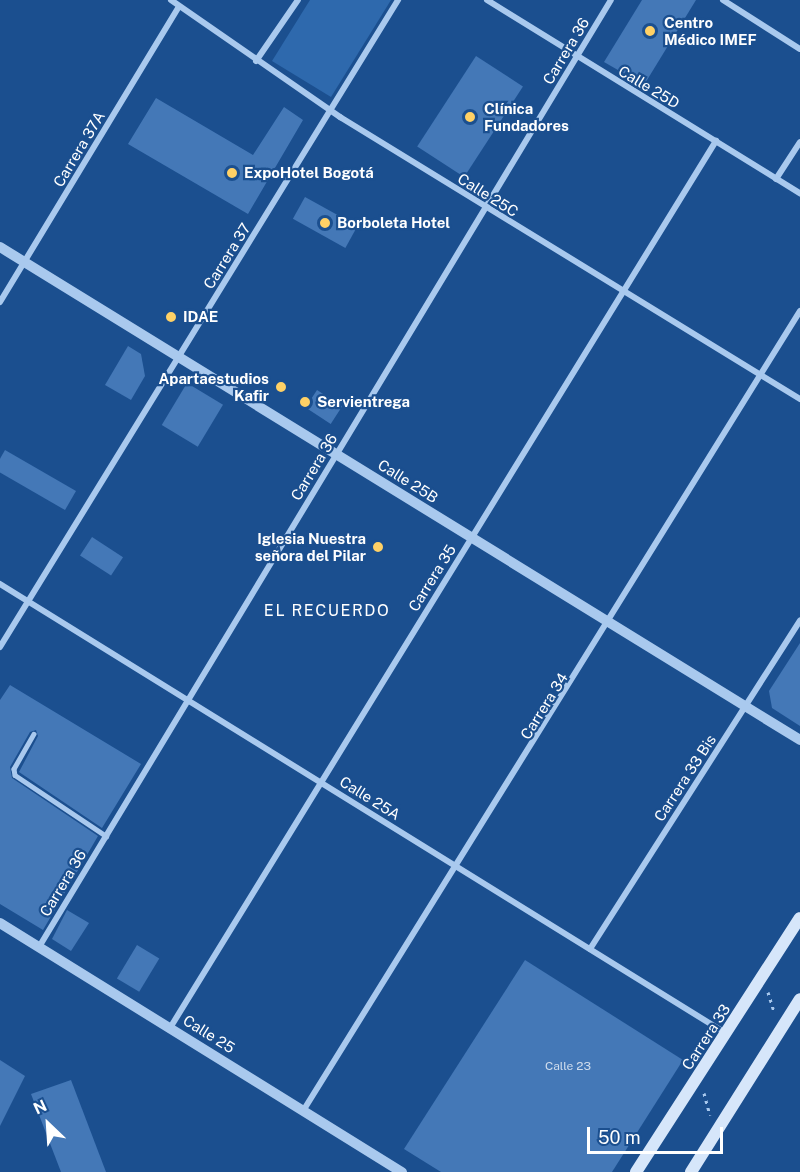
<!DOCTYPE html>
<html>
<head>
<meta charset="utf-8">
<style>
	body { margin:0 }
	#map { position:relative; width:800px; height:1172px; overflow:hidden; background:#1b4f8f; font-family:"Public Sans",sans-serif }
	div>[style] { position:absolute }
	.green>* { inset:0; background:#2e69ad }
	.building>* { inset:0; background:#4478b7; transform-origin:0 0 }
	.path>* { height:3px; margin-top:-1.5px; transform-origin:0; background:repeating-linear-gradient(90deg,#a9c9ee 0 3px,transparent 0 7.5px) }
	.service>* { height:4.5px; margin:-2.25px; padding:0 2.25px; transform-origin:2.25px; border-radius:2.25px; background:#a9c9ee }
	.minor>* { height:6px; margin:-3px; padding:0 3px; transform-origin:3px; border-radius:3px; background:#a9c9ee }
	.tertiary>* { height:10px; margin:-5px; padding:0 5px; transform-origin:5px; border-radius:5px; background:#a9c9ee }
	.secondary>* { height:12px; margin:-6px; padding:0 6px; transform-origin:6px; border-radius:6px; background:#d6e6fa }
	.dots>* { width:16px; height:16px; translate:-50% -50%; box-sizing:border-box; border:3px solid #1b4f8f; border-radius:50% }
	span { translate:-50% -50%; white-space:nowrap; text-align:center; line-height:1.15; -webkit-text-stroke:4.5px #1b4f8f; paint-order:stroke }
	.number-label { font-size:12px; color:#d0dded }
	.number-label span { -webkit-text-stroke-width:0 }
	.poi-label { font-size:15px; color:#fff; font-weight:700 }
	.left { translate:0 -50%; text-align:left }
	.right { translate:-100% -50%; text-align:right }
	.street-label { font-size:15px; color:#fff }
	.neighbourhood-label { font-size:16px; color:#fff; letter-spacing:1.5px }
	.north { position:absolute; left:18px; top:1094px; width:60px; height:60px; -webkit-text-stroke:4px #1b4f8f; paint-order:stroke; rotate:335deg; font-size:16px; font-weight:700; line-height:24px; text-align:center; color:#fff }
	.north::after { content:''; display:block; margin:auto; width:21px; height:27px; background:#fff; clip-path:polygon(50% 0,100% 100%,50% 72%,0 100%) }
	.scale { position:absolute; left:587px; top:1127px; width:136px; height:27px; box-sizing:border-box; border:3px solid #fff; border-top:0; padding-left:8px; font-size:18px; line-height:21px; white-space:nowrap; color:#fff; -webkit-text-stroke:4px #1b4f8f; paint-order:stroke }
</style>
</head>
<body>
<div id="map">
	<div class="green">
		<div style="clip-path:polygon(310px 0,391px 0,331px 97px,272px 61px)"></div>
	</div>
	<div class="building">
		<div style="clip-path:polygon(642px 0,696px 0,644px 85px,604px 62px)"></div>
		<div style="left:476px;top:56px;width:56px;height:108px;rotate:33deg"></div>
		<div style="clip-path:polygon(156px 98px,253px 155px,284px 107px,303px 120px,248px 214px,128px 144px)"></div>
		<div style="left:305px;top:197px;width:60px;height:25px;rotate:29deg"></div>
		<div style="clip-path:polygon(128px 346px,141px 354px,145px 376px,131px 400px,105px 385px)"></div>
		<div style="left:187px;top:383px;width:42px;height:49px;rotate:31deg"></div>
		<div style="left:317px;top:390px;width:30px;height:21px;rotate:33deg"></div>
		<div style="left:5px;top:450px;width:82px;height:22px;rotate:30deg"></div>
		<div style="left:92px;top:537px;width:37px;height:22px;rotate:33deg"></div>
		<div style="clip-path:polygon(800px 643px,800px 726px,772px 708px,769px 691px)"></div>
		<div style="clip-path:polygon(10px 685px,141px 764px,102px 828px,19px 772px,38px 736px,36px 730px,30px 732px,10px 767px,12px 778px,98px 836px,43px 930px,0 904px,0 700px)"></div>
		<div style="clip-path:polygon(67px 910px,89px 923px,71px 951px,52px 939px)"></div>
		<div style="left:137px;top:945px;width:26px;height:39px;rotate:31deg"></div>
		<div style="clip-path:polygon(525px 960px,683px 1060px,612px 1172px,441px 1172px,404px 1149px)"></div>
		<div style="clip-path:polygon(0 1060px,25px 1076px,0 1126px)"></div>
		<div style="clip-path:polygon(71px 1080px,106px 1172px,61px 1172px,31px 1094px)"></div>
	</div>
	<div class="path">
		<div style="left:768px;top:992px;width:21px;rotate:73deg"></div>
		<div style="left:704px;top:1093px;width:23px;rotate:75deg"></div>
	</div>
	<div class="service">
		<div style="left:34px;top:734px;width:40px;rotate:119.7deg"></div>
		<div style="left:14px;top:769px;width:6px;rotate:81deg"></div>
		<div style="left:15px;top:775px;width:110px;rotate:33.8deg"></div>
	</div>
	<div class="minor">
		<div style="left:171px;top:0;width:206px;rotate:34.7deg"></div>
		<div style="left:340px;top:117px;width:540px;rotate:31.51deg"></div>
		<div style="left:487px;top:0;width:368px;rotate:31.7deg"></div>
		<div style="left:723px;top:0;width:91px;rotate:32.5deg"></div>
		<div style="left:256px;top:61px;width:74px;rotate:-55.5deg"></div>
		<div style="left:776px;top:179px;width:44px;rotate:-57deg"></div>
		<div style="left:0;top:302px;width:344px;rotate:-58.8deg"></div>
		<div style="left:0;top:584px;width:855px;rotate:31.76deg"></div>
		<div style="left:0;top:647px;width:760px;rotate:-58.4deg"></div>
		<div style="left:39px;top:947px;width:1106px;rotate:-58.87deg"></div>
		<div style="left:590px;top:949px;width:390px;rotate:-57.4deg"></div>
		<div style="left:170px;top:1028px;width:1042px;rotate:-58.39deg"></div>
		<div style="left:303px;top:1111px;width:942px;rotate:-58.15deg"></div>
	</div>
	<div class="tertiary">
		<div style="left:0;top:247px;width:940px;rotate:31.64deg"></div>
		<div style="left:0;top:923px;width:473px;rotate:31.8deg"></div>
	</div>
	<div class="secondary">
		<div style="left:636px;top:1172px;width:302px;rotate:-57.2deg"></div>
		<div style="left:691px;top:1172px;width:204px;rotate:-57.8deg"></div>
	</div>
	<div class="dots">
		<div style="left:650px;top:31px;background:#ffd166"></div>
		<div style="left:470px;top:117px;background:#ffd166"></div>
		<div style="left:232px;top:173px;background:#ffd166"></div>
		<div style="left:325px;top:223px;background:#ffd166"></div>
		<div style="left:171px;top:317px;background:#ffd166"></div>
		<div style="left:281px;top:387px;background:#ffd166"></div>
		<div style="left:305px;top:402px;background:#ffd166"></div>
		<div style="left:378px;top:547px;background:#ffd166"></div>
	</div>
	<div class="number-label">
		<span style="left:568px;top:1067px">Calle 23</span>
	</div>
	<div class="poi-label">
		<span class="left" style="left:664px;top:31px">Centro<br>Médico IMEF</span>
		<span class="left" style="left:484px;top:117px">Clínica<br>Fundadores</span>
		<span class="left" style="left:244px;top:173px">ExpoHotel Bogotá</span>
		<span class="left" style="left:337px;top:223px">Borboleta Hotel</span>
		<span class="left" style="left:183px;top:317px">IDAE</span>
		<span class="right" style="left:269px;top:387px">Apartaestudios<br>Kafir</span>
		<span class="left" style="left:317px;top:402px">Servientrega</span>
		<span class="right" style="left:366px;top:547px">Iglesia Nuestra<br>señora del Pilar</span>
	</div>
	<div class="street-label">
		<span style="left:566px;top:51px;rotate:-59deg">Carrera 36</span>
		<span style="left:649px;top:87px;rotate:31deg">Calle 25D</span>
		<span style="left:79px;top:149px;rotate:-59deg">Carrera 37A</span>
		<span style="left:488px;top:195px;rotate:32deg">Calle 25C</span>
		<span style="left:227px;top:256px;rotate:-58deg">Carrera 37</span>
		<span style="left:314px;top:467px;rotate:-59deg">Carrera 36</span>
		<span style="left:408px;top:481px;rotate:32deg">Calle 25B</span>
		<span style="left:432px;top:578px;rotate:-58deg">Carrera 35</span>
		<span style="left:544px;top:706px;rotate:-58deg">Carrera 34</span>
		<span style="left:685px;top:778px;rotate:-57deg">Carrera 33 Bis</span>
		<span style="left:370px;top:798px;rotate:32deg">Calle 25A</span>
		<span style="left:63px;top:883px;rotate:-59deg">Carrera 36</span>
		<span style="left:209px;top:1034px;rotate:32deg">Calle 25</span>
		<span style="left:706px;top:1037px;rotate:-57deg">Carrera 33</span>
	</div>
	<div class="neighbourhood-label">
		<span style="left:327px;top:611px">EL RECUERDO</span>
	</div>
	<div class="north">N</div>
	<div class="scale">50 m</div>
</div>
</body>
</html>
